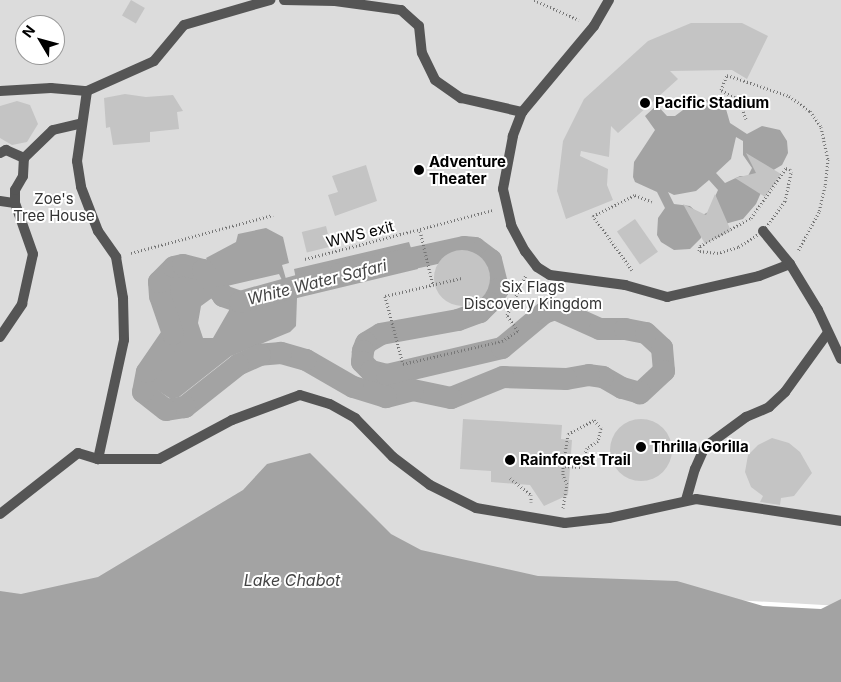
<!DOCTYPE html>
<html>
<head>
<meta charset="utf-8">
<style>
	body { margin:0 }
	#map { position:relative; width:841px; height:682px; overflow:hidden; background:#fff; font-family:Inter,sans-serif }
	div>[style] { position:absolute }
	.green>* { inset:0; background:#dcdcdc }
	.water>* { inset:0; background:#a3a3a3 }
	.canal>* { height:22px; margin:-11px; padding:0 11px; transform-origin:11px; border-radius:11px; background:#a3a3a3 }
	.building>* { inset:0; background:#c4c4c4; transform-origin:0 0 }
	.round { border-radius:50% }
	.path>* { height:3px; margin-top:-1.5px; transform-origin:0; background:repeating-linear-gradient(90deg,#777 0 1px,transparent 0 3.5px) }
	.pedestrian>* { height:10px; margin:-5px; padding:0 5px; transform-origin:5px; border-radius:5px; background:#555 }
	.dots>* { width:14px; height:14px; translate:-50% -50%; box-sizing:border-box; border:2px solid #fff; border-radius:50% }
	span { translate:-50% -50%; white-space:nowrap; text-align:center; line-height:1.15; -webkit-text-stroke:4px #fff; paint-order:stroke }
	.poi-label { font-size:15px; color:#000; font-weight:700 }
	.left { translate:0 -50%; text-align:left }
	.park-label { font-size:15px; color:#333 }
	.street-label { font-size:15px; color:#000 }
	.water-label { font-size:16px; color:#444; font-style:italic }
	.north { position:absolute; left:15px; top:15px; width:50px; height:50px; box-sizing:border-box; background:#fff; border:1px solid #999; border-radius:50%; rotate:307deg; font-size:14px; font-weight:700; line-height:20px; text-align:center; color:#000 }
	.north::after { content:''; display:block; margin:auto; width:18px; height:22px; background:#000; clip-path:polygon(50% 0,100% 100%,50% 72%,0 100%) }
</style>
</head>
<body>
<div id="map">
	<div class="green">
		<div style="clip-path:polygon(evenodd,0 0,841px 0,841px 606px,432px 583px,0 624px,0 0,25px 25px,55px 25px,55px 55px,25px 55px,25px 25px)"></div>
	</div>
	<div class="water">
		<div style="clip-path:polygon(evenodd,713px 98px,724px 102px,730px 123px,747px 134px,762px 126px,780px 130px,787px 141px,788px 153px,782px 165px,770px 172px,756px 204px,743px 219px,703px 230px,701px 238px,690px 249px,674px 250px,661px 242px,657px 235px,658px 218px,665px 208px,657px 192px,635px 182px,633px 177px,634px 162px,655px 130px,645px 116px,657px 105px,667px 116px,675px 116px,691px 104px,713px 98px,736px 137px,743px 141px,743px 155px,752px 168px,748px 176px,740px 176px,725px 183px,716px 173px,731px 159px,736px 137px,713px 98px,709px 180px,718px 190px,708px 212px,701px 216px,690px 206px,674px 204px,668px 192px,674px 195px,696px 191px,709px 180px)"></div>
		<div style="clip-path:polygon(266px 228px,283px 237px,289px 263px,282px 265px,286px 279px,282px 280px,279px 274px,227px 286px,220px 282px,206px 258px,236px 242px,238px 234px)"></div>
		<div style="clip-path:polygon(409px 242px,418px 269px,297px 298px,296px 326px,290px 332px,231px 356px,179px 397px,171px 399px,154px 388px,151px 378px,176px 340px,177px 321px,168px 285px,171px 278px,183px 270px,195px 273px,212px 298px,201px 306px,198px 323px,203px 338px,213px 338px,239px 293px,296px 279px,294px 269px)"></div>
		<div style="clip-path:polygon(310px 453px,391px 534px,421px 550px,538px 576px,677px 581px,763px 606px,821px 609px,841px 599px,841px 682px,0 682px,0 591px,21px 594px,98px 577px,243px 490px,267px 464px)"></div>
	</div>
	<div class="canal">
		<div style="left:464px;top:247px;width:11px;rotate:5deg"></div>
		<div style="left:475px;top:248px;width:20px;rotate:37deg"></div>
		<div style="left:491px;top:260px;width:30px;rotate:76deg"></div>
		<div style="left:498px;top:289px;width:17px;rotate:123deg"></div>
		<div style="left:489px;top:303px;width:13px;rotate:135deg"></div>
		<div style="left:480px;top:312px;width:23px;rotate:160deg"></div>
		<div style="left:458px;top:320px;width:78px;rotate:169.7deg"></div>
		<div style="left:381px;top:334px;width:17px;rotate:149deg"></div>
		<div style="left:366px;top:343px;width:9px;rotate:111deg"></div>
		<div style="left:363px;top:351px;width:11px;rotate:95deg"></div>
		<div style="left:362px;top:362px;width:13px;rotate:45deg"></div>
		<div style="left:371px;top:371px;width:16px;rotate:14deg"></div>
		<div style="left:387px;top:375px;width:118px;rotate:-13.2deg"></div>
		<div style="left:502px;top:348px;width:55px;rotate:-39.8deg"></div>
		<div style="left:544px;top:313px;width:12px;rotate:-20deg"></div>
		<div style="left:555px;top:309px;width:49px;rotate:24deg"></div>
		<div style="left:600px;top:329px;width:25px"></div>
		<div style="left:625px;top:329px;width:21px;rotate:11deg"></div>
		<div style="left:646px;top:333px;width:22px;rotate:43deg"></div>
		<div style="left:662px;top:348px;width:23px;rotate:85deg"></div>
		<div style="left:664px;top:371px;width:33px;rotate:137deg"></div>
		<div style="left:640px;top:393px;width:19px;rotate:-164deg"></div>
		<div style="left:622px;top:388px;width:22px;rotate:-150deg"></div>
		<div style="left:603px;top:377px;width:14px;rotate:-172deg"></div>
		<div style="left:589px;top:375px;width:23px;rotate:170deg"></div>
		<div style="left:566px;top:379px;width:63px;rotate:-178.2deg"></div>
		<div style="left:503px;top:377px;width:56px;rotate:158deg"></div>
		<div style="left:451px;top:398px;width:39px;rotate:-168deg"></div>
		<div style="left:413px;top:390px;width:28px;rotate:165deg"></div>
		<div style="left:386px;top:397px;width:34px;rotate:-163deg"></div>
		<div style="left:353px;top:387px;width:54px;rotate:-150.1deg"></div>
		<div style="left:306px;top:360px;width:26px;rotate:-164deg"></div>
		<div style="left:281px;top:353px;width:21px;rotate:175deg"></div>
		<div style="left:260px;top:355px;width:24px;rotate:156deg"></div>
		<div style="left:238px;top:365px;width:68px;rotate:141.6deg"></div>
		<div style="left:185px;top:407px;width:19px;rotate:171deg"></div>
		<div style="left:166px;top:410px;width:29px;rotate:-142deg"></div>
		<div style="left:143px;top:392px;width:20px;rotate:-79deg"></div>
		<div style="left:147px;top:372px;width:46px;rotate:-55.6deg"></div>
		<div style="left:173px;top:334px;width:40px;rotate:-108.9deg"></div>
		<div style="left:160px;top:296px;width:14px;rotate:-94deg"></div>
		<div style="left:159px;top:282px;width:21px;rotate:-45deg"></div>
		<div style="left:174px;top:267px;width:9px;rotate:-13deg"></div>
		<div style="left:183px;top:265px;width:21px;rotate:14deg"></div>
		<div style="left:203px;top:270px;width:33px;rotate:52deg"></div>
		<div style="left:223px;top:296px;width:18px;rotate:19deg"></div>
		<div style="left:240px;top:302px;width:104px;rotate:-15.6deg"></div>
		<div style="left:340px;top:274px;width:127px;rotate:-12.3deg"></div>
	</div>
	<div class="building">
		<div style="left:131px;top:0;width:16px;height:18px;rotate:30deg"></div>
		<div style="clip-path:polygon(691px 23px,742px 23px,768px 36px,747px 79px,732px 70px,670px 71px,678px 79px,618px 133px,611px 126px,609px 157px,581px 151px,580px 156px,608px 169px,607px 185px,613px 200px,566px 219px,557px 191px,563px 141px,584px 99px,648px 41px)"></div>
		<div style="clip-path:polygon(125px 94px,146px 97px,173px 95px,183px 111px,177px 112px,179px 129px,150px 132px,150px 142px,113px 145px,110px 127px,106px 128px,104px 98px)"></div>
		<div style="clip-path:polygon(17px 101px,30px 105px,38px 124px,27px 142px,12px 145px,0 138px,0 106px)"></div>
		<div style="clip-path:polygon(746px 153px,781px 174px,765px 197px,735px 178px,756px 173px)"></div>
		<div style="clip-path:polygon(366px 165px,377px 201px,335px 216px,328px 195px,338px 192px,332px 176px)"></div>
		<div style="clip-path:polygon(715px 194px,731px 231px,705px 244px,683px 204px,706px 215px)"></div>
		<div style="left:635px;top:219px;width:40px;height:22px;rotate:55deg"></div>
		<div style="left:326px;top:226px;width:21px;height:25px;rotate:76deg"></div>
		<div class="round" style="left:434px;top:250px;width:56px;height:56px"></div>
		<div class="round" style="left:610px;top:419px;width:62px;height:62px"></div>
		<div style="clip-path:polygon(463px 419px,562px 425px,561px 439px,572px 440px,568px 495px,544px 506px,530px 485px,491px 482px,491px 471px,460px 469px)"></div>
		<div style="clip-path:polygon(772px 438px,789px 443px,800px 452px,812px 473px,794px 496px,781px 498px,780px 505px,760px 502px,763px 496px,751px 487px,745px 472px,748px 455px,758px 445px)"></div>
	</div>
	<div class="path">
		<div style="left:534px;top:0;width:49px;rotate:24deg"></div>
		<div style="left:746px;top:119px;width:22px;rotate:-112deg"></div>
		<div style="left:738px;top:99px;width:19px;rotate:-152deg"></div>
		<div style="left:721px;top:90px;width:16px;rotate:-68deg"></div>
		<div style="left:727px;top:75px;width:65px;rotate:18.7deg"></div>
		<div style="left:789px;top:96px;width:26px;rotate:36deg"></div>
		<div style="left:810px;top:111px;width:19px;rotate:55deg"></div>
		<div style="left:821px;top:127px;width:33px;rotate:78deg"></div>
		<div style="left:828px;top:159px;width:27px;rotate:96deg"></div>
		<div style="left:825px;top:186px;width:27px;rotate:103deg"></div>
		<div style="left:819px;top:212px;width:44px;rotate:118.3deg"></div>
		<div style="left:786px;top:168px;width:4px;rotate:14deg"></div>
		<div style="left:790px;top:169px;width:4px;rotate:76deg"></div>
		<div style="left:791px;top:173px;width:29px;rotate:102deg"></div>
		<div style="left:785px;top:201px;width:37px;rotate:126deg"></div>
		<div style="left:763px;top:231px;width:30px;rotate:147deg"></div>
		<div style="left:738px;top:247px;width:21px;rotate:163deg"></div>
		<div style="left:718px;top:253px;width:19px;rotate:-174deg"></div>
		<div style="left:699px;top:251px;width:5px;rotate:-79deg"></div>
		<div style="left:700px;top:246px;width:58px;rotate:-28.8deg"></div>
		<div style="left:751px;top:218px;width:61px;rotate:-55deg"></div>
		<div style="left:420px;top:231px;width:56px;rotate:76.5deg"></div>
		<div style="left:131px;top:253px;width:147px;rotate:-15deg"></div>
		<div style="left:305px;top:259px;width:194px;rotate:-14.6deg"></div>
		<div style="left:632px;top:270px;width:67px;rotate:-125.8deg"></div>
		<div style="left:593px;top:216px;width:47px;rotate:-26.6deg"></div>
		<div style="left:635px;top:195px;width:18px;rotate:22deg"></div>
		<div style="left:461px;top:278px;width:78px;rotate:166.7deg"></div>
		<div style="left:385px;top:296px;width:70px;rotate:75.2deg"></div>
		<div style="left:403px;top:364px;width:102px;rotate:-13.1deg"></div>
		<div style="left:502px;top:341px;width:19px;rotate:-32deg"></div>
		<div style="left:518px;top:331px;width:19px;rotate:-125deg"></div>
		<div style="left:507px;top:315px;width:44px;rotate:-64.6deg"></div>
		<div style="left:510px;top:478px;width:27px;rotate:39deg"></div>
		<div style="left:531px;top:495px;width:7px;rotate:90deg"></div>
		<div style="left:563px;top:508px;width:24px;rotate:-81deg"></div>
		<div style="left:567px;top:484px;width:10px;rotate:-114deg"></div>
		<div style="left:563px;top:475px;width:9px;rotate:-90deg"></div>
		<div style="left:563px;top:466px;width:32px;rotate:-81deg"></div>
		<div style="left:568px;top:434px;width:30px;rotate:-28deg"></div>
		<div style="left:594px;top:420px;width:11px;rotate:49deg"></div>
		<div style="left:601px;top:428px;width:13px;rotate:103deg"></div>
		<div style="left:598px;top:441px;width:13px;rotate:148deg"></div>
		<div style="left:587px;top:448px;width:20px;rotate:110deg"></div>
		<div style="left:580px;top:467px;width:17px;rotate:-177deg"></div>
	</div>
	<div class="pedestrian">
		<div style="left:284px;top:0;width:51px;rotate:1.1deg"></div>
		<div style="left:335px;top:1px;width:67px;rotate:7.8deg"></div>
		<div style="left:401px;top:10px;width:24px;rotate:42deg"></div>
		<div style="left:419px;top:26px;width:27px;rotate:84deg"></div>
		<div style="left:422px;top:53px;width:30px;rotate:64deg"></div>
		<div style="left:435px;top:80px;width:32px;rotate:35deg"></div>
		<div style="left:461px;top:98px;width:63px;rotate:12.9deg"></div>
		<div style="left:609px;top:0;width:30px;rotate:120deg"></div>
		<div style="left:594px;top:26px;width:112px;rotate:129.9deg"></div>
		<div style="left:522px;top:112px;width:26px;rotate:111deg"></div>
		<div style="left:513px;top:136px;width:54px;rotate:100.7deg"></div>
		<div style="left:503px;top:189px;width:37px;rotate:77deg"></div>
		<div style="left:511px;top:225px;width:30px;rotate:62deg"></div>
		<div style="left:525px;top:251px;width:20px;rotate:53deg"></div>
		<div style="left:537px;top:267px;width:15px;rotate:32deg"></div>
		<div style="left:550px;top:275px;width:76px;rotate:7.6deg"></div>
		<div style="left:625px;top:285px;width:44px;rotate:15.9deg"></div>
		<div style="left:667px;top:297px;width:94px;rotate:-12.9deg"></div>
		<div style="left:759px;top:276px;width:33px;rotate:-21deg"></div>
		<div style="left:790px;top:264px;width:54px;rotate:58.7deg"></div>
		<div style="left:818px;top:310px;width:54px;rotate:64.9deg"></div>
		<div style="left:0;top:91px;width:51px;rotate:-3.4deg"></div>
		<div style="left:51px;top:88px;width:36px;rotate:5deg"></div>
		<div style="left:87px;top:91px;width:73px;rotate:-24.1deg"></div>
		<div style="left:154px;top:61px;width:47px;rotate:-50.2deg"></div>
		<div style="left:184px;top:25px;width:90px;rotate:-16.2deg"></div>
		<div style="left:87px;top:91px;width:71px;rotate:98.1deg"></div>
		<div style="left:77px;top:161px;width:26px;rotate:81deg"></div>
		<div style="left:81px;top:187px;width:47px;rotate:68.9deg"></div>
		<div style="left:98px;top:231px;width:32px;rotate:55deg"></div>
		<div style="left:116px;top:257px;width:42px;rotate:80.3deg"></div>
		<div style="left:123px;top:298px;width:42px;rotate:88.6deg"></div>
		<div style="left:124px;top:340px;width:122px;rotate:102.3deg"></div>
		<div style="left:0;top:153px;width:7px;rotate:-27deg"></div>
		<div style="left:6px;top:150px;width:20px;rotate:24deg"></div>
		<div style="left:0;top:201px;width:15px;rotate:8deg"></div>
		<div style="left:763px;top:231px;width:43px;rotate:50.7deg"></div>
		<div style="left:0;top:337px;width:40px;rotate:-56deg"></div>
		<div style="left:22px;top:304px;width:51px;rotate:-77.6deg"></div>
		<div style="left:33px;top:254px;width:54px;rotate:-109.4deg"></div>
		<div style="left:15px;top:203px;width:13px;rotate:-90deg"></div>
		<div style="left:15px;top:190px;width:16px;rotate:-60deg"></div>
		<div style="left:23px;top:176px;width:18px;rotate:-87deg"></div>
		<div style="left:24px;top:158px;width:40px;rotate:-44deg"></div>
		<div style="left:53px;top:130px;width:28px;rotate:-13deg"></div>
		<div style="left:686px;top:500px;width:32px;rotate:-74deg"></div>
		<div style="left:695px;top:469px;width:24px;rotate:-66deg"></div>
		<div style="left:705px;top:447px;width:51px;rotate:-36.2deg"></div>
		<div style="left:746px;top:417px;width:25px;rotate:-23deg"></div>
		<div style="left:769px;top:407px;width:22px;rotate:-43deg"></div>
		<div style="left:785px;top:392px;width:72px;rotate:-54.1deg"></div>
		<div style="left:0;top:514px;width:99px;rotate:-38deg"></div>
		<div style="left:78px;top:453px;width:21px;rotate:17deg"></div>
		<div style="left:98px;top:459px;width:61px"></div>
		<div style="left:159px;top:459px;width:83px;rotate:-28.1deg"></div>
		<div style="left:232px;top:420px;width:72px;rotate:-20.2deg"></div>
		<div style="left:300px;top:395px;width:31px;rotate:17deg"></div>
		<div style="left:330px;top:404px;width:29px;rotate:29deg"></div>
		<div style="left:355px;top:418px;width:54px;rotate:45.7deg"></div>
		<div style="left:393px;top:457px;width:46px;rotate:37.1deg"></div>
		<div style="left:430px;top:485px;width:51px;rotate:26.6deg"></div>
		<div style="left:476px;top:508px;width:90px;rotate:9.6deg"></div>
		<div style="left:565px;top:523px;width:44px;rotate:-6.5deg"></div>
		<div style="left:609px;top:518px;width:89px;rotate:-12.3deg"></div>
		<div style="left:696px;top:499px;width:147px;rotate:8.6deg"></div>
	</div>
	<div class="dots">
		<div style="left:645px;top:103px;background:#000"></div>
		<div style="left:419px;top:170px;background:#000"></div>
		<div style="left:641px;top:447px;background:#000"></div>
		<div style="left:510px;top:460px;background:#000"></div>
	</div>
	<div class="poi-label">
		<span class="left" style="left:655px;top:103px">Pacific Stadium</span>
		<span class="left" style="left:429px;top:170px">Adventure<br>Theater</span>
		<span class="left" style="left:651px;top:447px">Thrilla Gorilla</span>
		<span class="left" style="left:520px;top:460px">Rainforest Trail</span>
	</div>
	<div class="park-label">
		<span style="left:54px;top:207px">Zoe's<br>Tree House</span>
		<span style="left:533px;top:295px">Six Flags<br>Discovery Kingdom</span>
	</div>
	<div class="street-label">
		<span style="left:360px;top:234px;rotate:-14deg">WWS exit</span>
	</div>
	<div class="water-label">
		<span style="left:317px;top:282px;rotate:-14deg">White Water Safari</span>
		<span style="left:292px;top:580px">Lake Chabot</span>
	</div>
	<div class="north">N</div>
</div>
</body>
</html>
